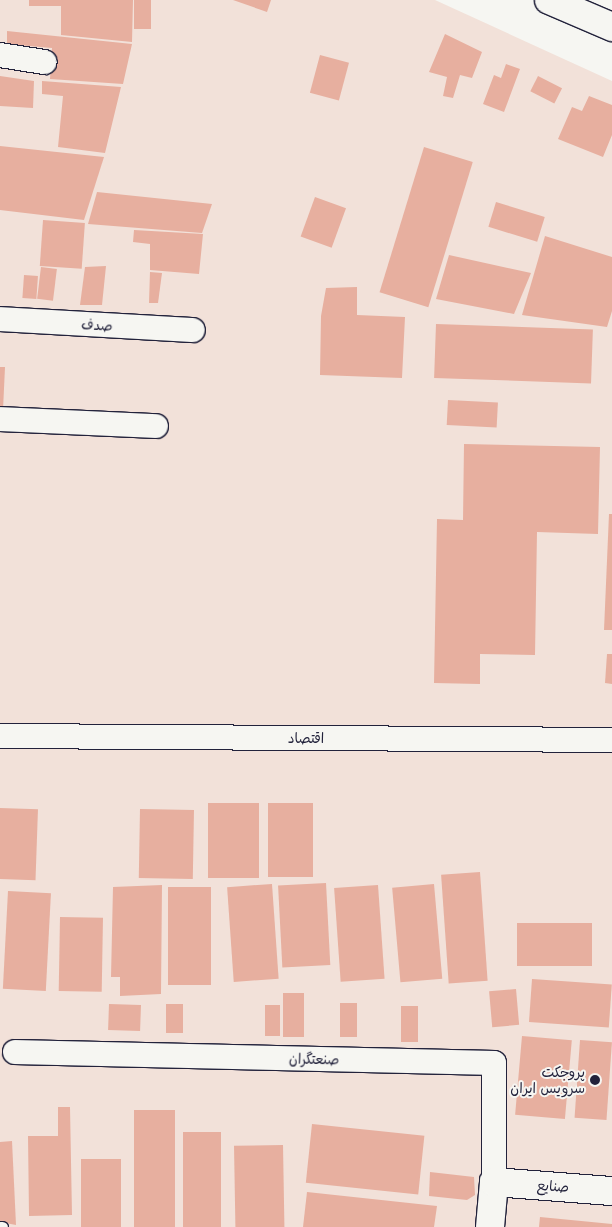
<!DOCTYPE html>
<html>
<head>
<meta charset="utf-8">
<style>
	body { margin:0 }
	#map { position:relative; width:612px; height:1227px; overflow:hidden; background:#f6f6f2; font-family:Mali,"Playpen Sans Arabic",sans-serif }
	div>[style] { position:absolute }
	.built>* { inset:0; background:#f2e1d9 }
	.building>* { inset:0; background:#e7af9f; transform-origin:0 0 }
	.roads { filter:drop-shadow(1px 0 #22223b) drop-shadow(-1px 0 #22223b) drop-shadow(0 1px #22223b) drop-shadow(0 -1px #22223b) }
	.service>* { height:11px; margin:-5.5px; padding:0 5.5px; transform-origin:5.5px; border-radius:5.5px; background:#f6f6f2 }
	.minor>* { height:24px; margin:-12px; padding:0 12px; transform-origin:12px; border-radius:12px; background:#f6f6f2 }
	.tertiary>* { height:28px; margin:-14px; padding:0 14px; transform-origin:14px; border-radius:14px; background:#f6f6f2 }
	.trunk>* { height:28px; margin:-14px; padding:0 14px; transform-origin:14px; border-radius:14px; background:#f6f6f2 }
	.dots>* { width:14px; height:14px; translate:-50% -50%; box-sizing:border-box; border:2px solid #f6f6f2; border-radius:50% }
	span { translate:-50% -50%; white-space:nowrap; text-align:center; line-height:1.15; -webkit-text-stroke:4px #f6f6f2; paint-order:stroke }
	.street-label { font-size:14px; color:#22223b }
	.poi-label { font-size:14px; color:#22223b }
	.right { translate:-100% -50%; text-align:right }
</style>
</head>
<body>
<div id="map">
	<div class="built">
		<div style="clip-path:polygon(0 0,435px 0,612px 81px,612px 1227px,0 1227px)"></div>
	</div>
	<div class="building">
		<div style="clip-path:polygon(29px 0,133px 0,132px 42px,61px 35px,61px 6px,29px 6px)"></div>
		<div style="left:134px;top:0;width:17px;height:29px"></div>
		<div style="clip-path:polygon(233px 0,271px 0,267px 12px)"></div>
		<div style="clip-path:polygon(7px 31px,132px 44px,123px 84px,50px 79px,52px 48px,7px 44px)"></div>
		<div style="clip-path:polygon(445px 34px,482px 52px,472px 78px,460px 75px,453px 98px,443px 96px,447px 77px,429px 72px)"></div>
		<div style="left:320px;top:55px;width:30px;height:39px;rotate:15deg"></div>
		<div style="clip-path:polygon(506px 64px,520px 69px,504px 112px,483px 104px,494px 75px,501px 78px)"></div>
		<div style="clip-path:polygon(0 76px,34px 81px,33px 108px,0 106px)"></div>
		<div style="left:538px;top:76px;width:27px;height:17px;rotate:27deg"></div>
		<div style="clip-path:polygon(42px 81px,121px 87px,105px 153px,58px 147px,63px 96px,42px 94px)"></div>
		<div style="clip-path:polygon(589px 96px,612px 105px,612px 135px,603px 157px,558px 139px,572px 107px,582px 111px)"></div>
		<div style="clip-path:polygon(0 146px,104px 157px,84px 220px,0 210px)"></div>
		<div style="left:424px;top:147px;width:51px;height:152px;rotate:17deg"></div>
		<div style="clip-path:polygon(97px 192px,212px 204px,202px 233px,88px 224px)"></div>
		<div style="left:315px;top:197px;width:33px;height:42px;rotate:20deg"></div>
		<div style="left:496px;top:202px;width:51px;height:26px;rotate:17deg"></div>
		<div style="left:43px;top:220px;width:42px;height:46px;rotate:4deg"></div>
		<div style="clip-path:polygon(134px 230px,203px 234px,199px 274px,150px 270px,150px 244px,133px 242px)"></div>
		<div style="clip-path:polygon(545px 236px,612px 257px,612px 311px,607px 327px,522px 315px)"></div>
		<div style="clip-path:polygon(449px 255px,531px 273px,514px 314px,436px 299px)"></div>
		<div style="clip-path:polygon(106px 266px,102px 305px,80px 305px,85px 267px)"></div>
		<div style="left:41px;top:267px;width:16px;height:32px;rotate:7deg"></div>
		<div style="clip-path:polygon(150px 272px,162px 273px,158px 303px,149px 303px)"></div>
		<div style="left:24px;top:275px;width:14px;height:23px;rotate:4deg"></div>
		<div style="clip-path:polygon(357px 287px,357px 315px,405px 317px,402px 378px,320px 375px,321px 316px,326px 288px)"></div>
		<div style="left:436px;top:324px;width:157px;height:54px;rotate:2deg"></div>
		<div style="clip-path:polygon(0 367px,5px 367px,3px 410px,0 410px)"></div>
		<div style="left:448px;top:400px;width:50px;height:25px;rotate:3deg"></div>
		<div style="clip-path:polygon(464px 444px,600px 447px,598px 534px,537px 532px,535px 655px,480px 654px,480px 684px,434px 683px,437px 519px,463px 520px)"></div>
		<div style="clip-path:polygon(609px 514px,612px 514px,612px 630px,604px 630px)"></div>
		<div style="clip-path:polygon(607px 654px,612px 654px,612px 684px,605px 683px)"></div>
		<div style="left:208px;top:803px;width:51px;height:75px"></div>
		<div style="left:268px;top:803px;width:45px;height:74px"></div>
		<div style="left:0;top:808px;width:38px;height:71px;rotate:2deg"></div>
		<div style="left:140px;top:809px;width:54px;height:69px;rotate:1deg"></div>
		<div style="left:480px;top:872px;width:109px;height:39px;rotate:86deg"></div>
		<div style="left:326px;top:883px;width:82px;height:48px;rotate:87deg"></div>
		<div style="left:272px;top:884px;width:95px;height:45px;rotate:86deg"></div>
		<div style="left:434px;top:884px;width:95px;height:42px;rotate:85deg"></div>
		<div style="clip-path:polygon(162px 885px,161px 994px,120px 996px,120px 977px,111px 977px,113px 887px)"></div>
		<div style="left:378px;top:885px;width:94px;height:44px;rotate:86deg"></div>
		<div style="left:168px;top:887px;width:43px;height:98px"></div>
		<div style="left:8px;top:891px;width:43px;height:98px;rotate:3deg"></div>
		<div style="left:60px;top:917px;width:43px;height:74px;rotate:1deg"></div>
		<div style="left:517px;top:923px;width:75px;height:43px"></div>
		<div style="left:532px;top:979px;width:80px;height:43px;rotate:4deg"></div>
		<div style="left:516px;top:989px;width:36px;height:27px;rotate:85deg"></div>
		<div style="left:304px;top:993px;width:44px;height:21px;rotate:90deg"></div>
		<div style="left:340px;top:1003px;width:17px;height:34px"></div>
		<div style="left:109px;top:1004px;width:32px;height:26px;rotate:2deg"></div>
		<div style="left:166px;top:1004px;width:17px;height:29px"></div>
		<div style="left:265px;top:1005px;width:15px;height:31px"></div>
		<div style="left:401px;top:1006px;width:17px;height:36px"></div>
		<div style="left:522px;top:1036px;width:50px;height:79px;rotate:5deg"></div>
		<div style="left:580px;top:1040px;width:32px;height:78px;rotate:4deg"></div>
		<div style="clip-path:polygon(58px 1107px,70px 1107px,72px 1215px,29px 1216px,28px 1136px,58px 1136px)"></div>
		<div style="left:134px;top:1110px;width:41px;height:117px"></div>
		<div style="left:312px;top:1124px;width:113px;height:59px;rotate:6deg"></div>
		<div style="left:183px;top:1132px;width:38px;height:95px"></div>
		<div style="clip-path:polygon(12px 1141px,16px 1225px,0 1222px,0 1142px)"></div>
		<div style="left:283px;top:1145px;width:82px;height:49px;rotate:89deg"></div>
		<div style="left:81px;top:1159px;width:40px;height:68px"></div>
		<div style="clip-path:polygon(430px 1172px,474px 1177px,475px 1195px,467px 1200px,429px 1196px)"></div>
		<div style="clip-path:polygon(307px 1192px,437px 1206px,434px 1227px,303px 1227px)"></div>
		<div style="clip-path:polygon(540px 1217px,612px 1224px,612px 1227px,539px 1227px)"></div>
	</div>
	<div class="roads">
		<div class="service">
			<div style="left:0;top:1227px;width:2px"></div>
		</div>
		<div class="minor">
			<div style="left:0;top:55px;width:45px;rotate:9deg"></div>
			<div style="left:0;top:319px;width:193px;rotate:3.3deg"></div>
			<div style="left:0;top:419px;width:156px;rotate:2.6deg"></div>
			<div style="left:0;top:736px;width:612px;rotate:0.37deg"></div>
			<div style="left:15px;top:1052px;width:479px;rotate:1.3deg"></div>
			<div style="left:494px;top:1063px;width:119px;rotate:90deg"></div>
		</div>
		<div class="tertiary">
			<div style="left:490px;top:1227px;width:45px;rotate:-84.9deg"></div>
			<div style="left:494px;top:1182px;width:118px;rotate:4.4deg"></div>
		</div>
		<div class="trunk">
			<div style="left:549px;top:0;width:69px;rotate:23.2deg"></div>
		</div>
	</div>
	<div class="dots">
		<div style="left:595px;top:1080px;background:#22223b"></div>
	</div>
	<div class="street-label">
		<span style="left:97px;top:325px;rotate:3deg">صدف</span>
		<span style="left:306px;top:738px">اقتصاد</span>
		<span style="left:314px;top:1059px;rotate:1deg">صنعتگران</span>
		<span style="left:553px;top:1186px;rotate:4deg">صنایع</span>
	</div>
	<div class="poi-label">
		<span class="right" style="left:585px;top:1080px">پروجکت<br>سرویس ایران</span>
	</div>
</div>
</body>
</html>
